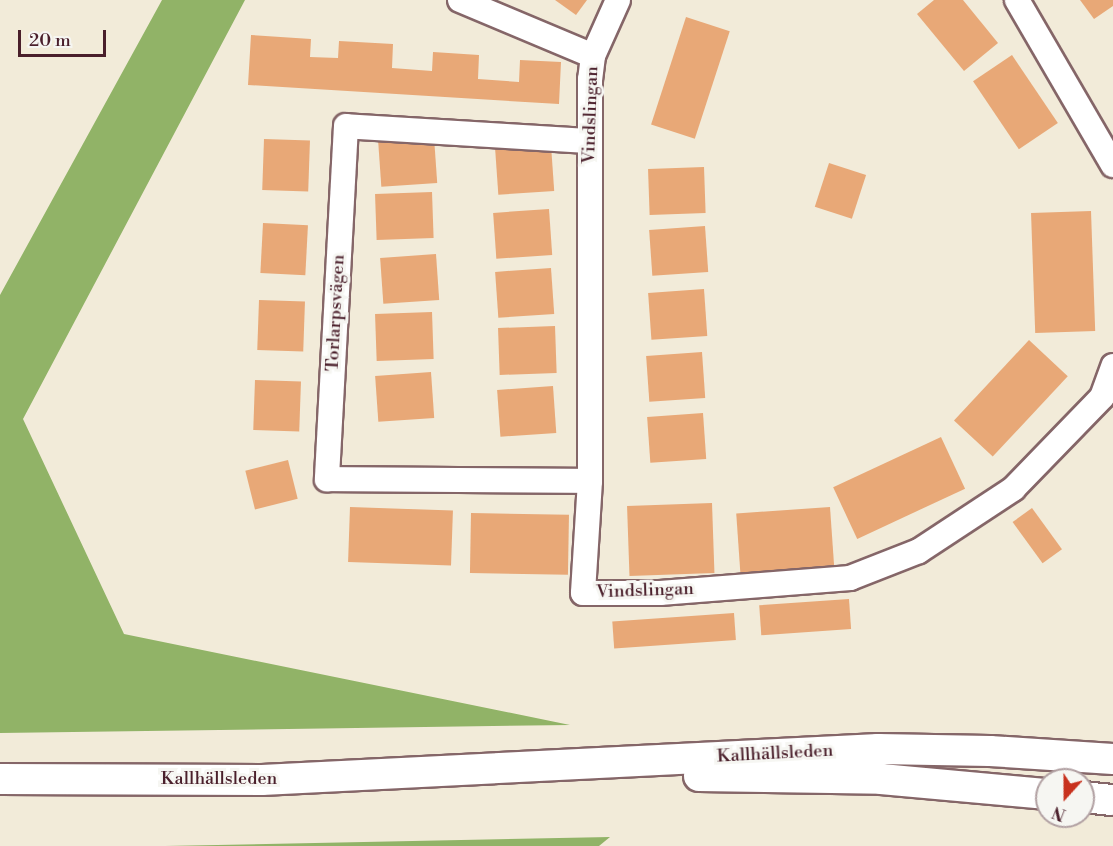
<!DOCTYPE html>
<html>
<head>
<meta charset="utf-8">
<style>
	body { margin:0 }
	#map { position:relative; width:1113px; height:846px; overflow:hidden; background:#f2ebd9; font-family:"Libre Bodoni",serif }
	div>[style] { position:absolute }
	.forest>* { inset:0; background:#91b367 }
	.building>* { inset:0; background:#e8a877; transform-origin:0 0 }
	.roads { filter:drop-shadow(2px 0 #856668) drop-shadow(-2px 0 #856668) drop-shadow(0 2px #856668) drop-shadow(0 -2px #856668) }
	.minor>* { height:24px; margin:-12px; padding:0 12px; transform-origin:12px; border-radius:12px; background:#fff }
	.tertiary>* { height:30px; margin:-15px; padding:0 15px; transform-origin:15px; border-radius:15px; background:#fff }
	span { translate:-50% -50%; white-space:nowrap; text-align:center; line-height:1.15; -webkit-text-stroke:6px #f6f6f2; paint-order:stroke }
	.street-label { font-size:18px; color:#4a1f2b }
	.north { position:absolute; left:1035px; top:768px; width:60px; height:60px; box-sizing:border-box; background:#f6f6f2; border:2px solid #b1a0a2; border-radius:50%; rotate:201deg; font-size:16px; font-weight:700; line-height:24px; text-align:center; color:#4a1f2b }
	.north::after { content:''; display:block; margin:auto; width:21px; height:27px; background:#c8321e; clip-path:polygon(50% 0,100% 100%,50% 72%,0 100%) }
	.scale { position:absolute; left:18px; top:30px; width:88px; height:27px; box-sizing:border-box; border:3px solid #4a1f2b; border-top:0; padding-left:8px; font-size:18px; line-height:21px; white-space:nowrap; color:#4a1f2b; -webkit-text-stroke:4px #f6f6f2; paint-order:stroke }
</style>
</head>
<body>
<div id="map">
	<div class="forest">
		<div style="clip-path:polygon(162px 0,245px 0,23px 419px,124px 634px,570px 725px,0 733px,0 295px)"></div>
		<div style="clip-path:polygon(610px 837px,599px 846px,165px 846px)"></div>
	</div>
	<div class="building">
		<div style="clip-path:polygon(555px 0,587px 0,576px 15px)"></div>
		<div style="clip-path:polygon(934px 0,963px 0,998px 43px,964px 71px,917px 14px)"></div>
		<div style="clip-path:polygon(1080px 0,1113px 0,1113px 6px,1094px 19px)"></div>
		<div style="left:686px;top:17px;width:46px;height:113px;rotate:18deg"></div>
		<div style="clip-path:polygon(251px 35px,311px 39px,310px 57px,338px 58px,339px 41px,393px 44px,392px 68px,432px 71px,433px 52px,479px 55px,478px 79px,519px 82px,520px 60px,561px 62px,559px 104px,248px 85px)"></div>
		<div style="left:1012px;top:55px;width:82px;height:47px;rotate:56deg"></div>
		<div style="left:434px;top:137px;width:46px;height:56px;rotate:86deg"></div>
		<div style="left:264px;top:139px;width:46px;height:51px;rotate:2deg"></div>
		<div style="left:551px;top:145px;width:46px;height:56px;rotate:86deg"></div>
		<div style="left:829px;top:163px;width:39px;height:46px;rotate:18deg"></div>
		<div style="left:704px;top:167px;width:46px;height:56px;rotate:88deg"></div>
		<div style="left:432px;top:192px;width:46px;height:57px;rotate:88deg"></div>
		<div style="left:549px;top:209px;width:46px;height:56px;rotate:86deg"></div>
		<div style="left:1091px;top:211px;width:120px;height:60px;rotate:88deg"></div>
		<div style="left:263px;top:223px;width:45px;height:50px;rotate:3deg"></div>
		<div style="left:705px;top:226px;width:46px;height:56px;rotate:86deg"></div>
		<div style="left:436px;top:254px;width:46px;height:56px;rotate:86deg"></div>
		<div style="left:551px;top:268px;width:46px;height:56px;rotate:86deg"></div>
		<div style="left:704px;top:289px;width:47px;height:56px;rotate:86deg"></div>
		<div style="left:259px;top:300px;width:46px;height:50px;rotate:2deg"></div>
		<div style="left:432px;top:312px;width:47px;height:57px;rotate:88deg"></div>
		<div style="left:555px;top:326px;width:47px;height:57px;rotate:88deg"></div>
		<div style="left:1029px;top:340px;width:53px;height:110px;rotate:43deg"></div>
		<div style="left:702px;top:352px;width:46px;height:56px;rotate:86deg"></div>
		<div style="left:431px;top:372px;width:46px;height:56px;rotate:86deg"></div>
		<div style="left:255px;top:380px;width:46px;height:50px;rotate:2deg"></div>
		<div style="left:553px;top:386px;width:47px;height:56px;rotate:86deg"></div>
		<div style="left:703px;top:413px;width:46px;height:56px;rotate:86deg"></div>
		<div style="left:941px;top:437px;width:57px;height:119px;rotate:65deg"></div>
		<div style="left:288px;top:460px;width:40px;height:44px;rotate:76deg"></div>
		<div style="left:712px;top:503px;width:70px;height:85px;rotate:88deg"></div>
		<div style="left:350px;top:507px;width:103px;height:55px;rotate:2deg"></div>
		<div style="left:830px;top:507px;width:62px;height:94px;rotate:86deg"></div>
		<div style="left:1032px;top:508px;width:51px;height:24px;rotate:54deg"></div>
		<div style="left:471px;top:513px;width:98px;height:60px;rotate:1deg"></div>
		<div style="left:849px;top:599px;width:30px;height:90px;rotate:86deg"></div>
		<div style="left:734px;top:613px;width:27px;height:122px;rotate:86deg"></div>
	</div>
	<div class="roads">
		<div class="minor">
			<div style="left:460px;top:0;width:144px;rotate:22.8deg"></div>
			<div style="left:618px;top:0;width:61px;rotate:114.1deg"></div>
			<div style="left:593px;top:56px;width:23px;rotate:97deg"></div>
			<div style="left:590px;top:79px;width:402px;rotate:90deg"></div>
			<div style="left:590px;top:481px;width:112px;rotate:93.6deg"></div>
			<div style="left:583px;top:593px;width:77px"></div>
			<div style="left:660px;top:593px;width:191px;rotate:-4.5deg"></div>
			<div style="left:850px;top:578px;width:74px;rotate:-21.4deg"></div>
			<div style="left:919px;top:551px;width:113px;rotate:-33.4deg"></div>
			<div style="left:1013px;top:489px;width:128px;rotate:-45.9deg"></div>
			<div style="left:1102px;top:397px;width:33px;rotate:-70deg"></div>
			<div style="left:1017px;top:0;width:191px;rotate:59.8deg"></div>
			<div style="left:588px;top:141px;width:242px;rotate:-176.5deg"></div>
			<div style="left:346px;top:126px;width:354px;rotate:93.1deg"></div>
			<div style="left:327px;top:479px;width:263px;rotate:0.4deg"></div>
		</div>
		<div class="tertiary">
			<div style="left:699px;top:776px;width:182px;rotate:0.9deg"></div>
			<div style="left:881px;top:779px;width:167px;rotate:5.2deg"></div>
			<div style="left:0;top:779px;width:262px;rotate:0.2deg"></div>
			<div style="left:262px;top:780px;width:617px;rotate:-2.88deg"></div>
			<div style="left:878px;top:749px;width:112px;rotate:1deg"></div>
			<div style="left:990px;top:751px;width:123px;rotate:3.7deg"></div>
			<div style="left:1083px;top:797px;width:30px;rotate:6deg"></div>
		</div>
	</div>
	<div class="street-label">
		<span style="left:591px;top:115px;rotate:-88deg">Vindslingan</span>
		<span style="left:336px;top:313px;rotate:-87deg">Torlarpsvägen</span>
		<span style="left:645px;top:591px;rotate:-2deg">Vindslingan</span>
		<span style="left:775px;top:754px;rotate:-3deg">Kallhällsleden</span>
		<span style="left:219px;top:779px">Kallhällsleden</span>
	</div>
	<div class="north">N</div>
	<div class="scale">20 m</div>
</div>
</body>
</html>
